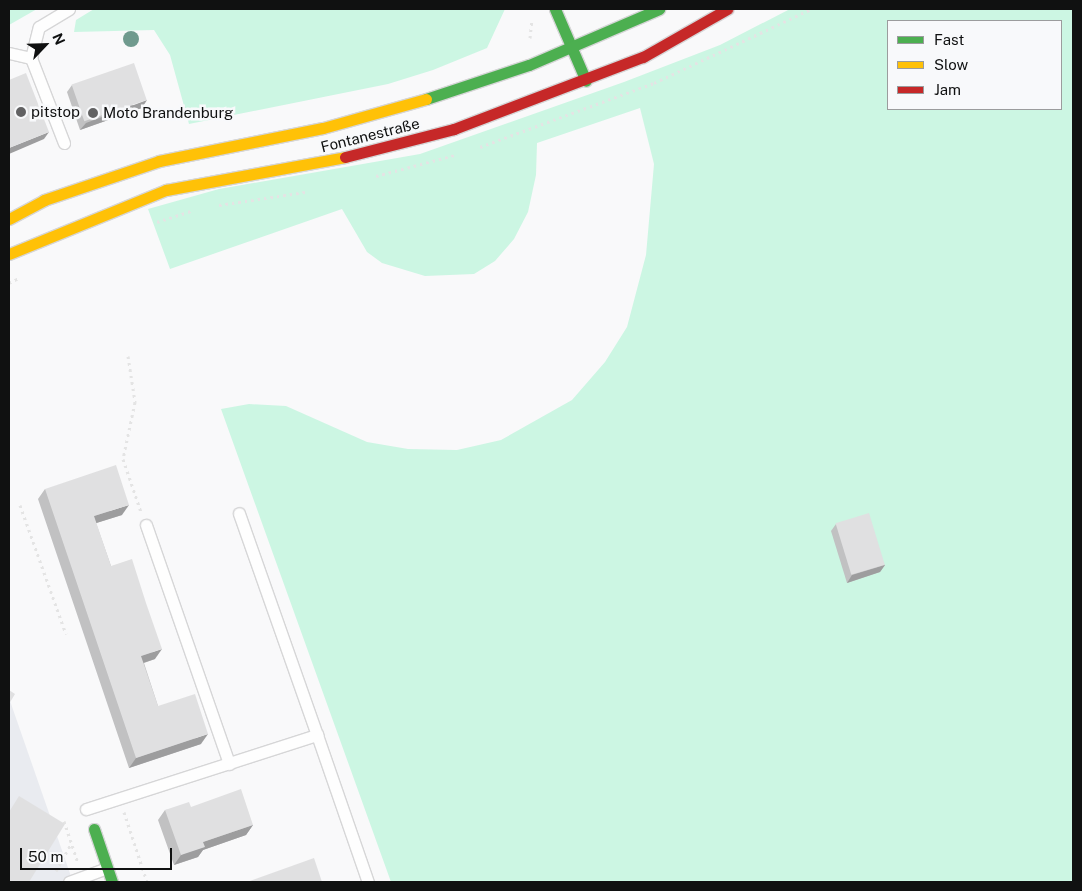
<!DOCTYPE html>
<html>
<head>
<meta charset="utf-8">
<style>
	body { margin:0 }
	#map { position:relative; width:1082px; height:891px; overflow:hidden; background:#f9f9fa; font-family:"Public Sans",sans-serif }
	div>[style] { position:absolute }
	.built>* { inset:0; background:#e9ebf0 }
	.green>* { inset:0; background:#ccf6e3 }
	.path>* { height:3px; margin-top:-1.5px; transform-origin:0; background:repeating-linear-gradient(90deg,#e4e4e4 0 2.5px,transparent 0 6.5px) }
	.roads { filter:drop-shadow(1px 0 #d6d6d7) drop-shadow(-1px 0 #d6d6d7) drop-shadow(0 1px #d6d6d7) drop-shadow(0 -1px #d6d6d7) }
	.lane>* { height:11px; margin:-5.5px; padding:0 5.5px; transform-origin:5.5px; border-radius:5.5px; background:#fefefe }
	.fast>* { height:11px; margin:-5.5px; padding:0 5.5px; transform-origin:5.5px; border-radius:5.5px; background:#4caf50 }
	.slow>* { height:11px; margin:-5.5px; padding:0 5.5px; transform-origin:5.5px; border-radius:5.5px; background:#ffc107 }
	.jam>* { height:11px; margin:-5.5px; padding:0 5.5px; transform-origin:5.5px; border-radius:5.5px; background:#c62828 }
	.trees>* { width:16px; height:16px; margin:-8px; border-radius:50%; background:#709a8e }
	.wall>* { inset:0; background:#c1c1c2 }
	.shaded-wall>* { inset:0; background:#9d9d9e }
	.building>* { inset:0; background:#e0e0e1; transform-origin:0 0 }
	.dots>* { width:14px; height:14px; translate:-50% -50%; box-sizing:border-box; border:2px solid #f8f9fb; border-radius:50% }
	span { translate:-50% -50%; white-space:nowrap; text-align:center; line-height:1.15; -webkit-text-stroke:5px #f8f9fb; paint-order:stroke }
	.poi-label { font-size:15px; color:#101111 }
	.left { translate:0 -50%; text-align:left }
	.street-label { font-size:15px; color:#101111 }
	.frame { position:absolute; inset:0; border:10px solid #101111; pointer-events:none }
	.legend { position:absolute; left:887px; top:20px; width:175px; height:90px; box-sizing:border-box; background:#f8f9fb; border:1px solid #9b9c9d; margin:0; padding:6px 9px; list-style:none; font-size:15px; color:#101111 }
	.legend li { display:flex; align-items:center; gap:10px; height:25px }
	.legend b { width:25px; border:1px solid #9b9c9d }
	.north { position:absolute; left:20px; top:20px; width:50px; height:50px; -webkit-text-stroke:4px #f8f9fb; paint-order:stroke; rotate:66deg; font-size:14px; font-weight:700; line-height:20px; text-align:center; color:#101111 }
	.north::after { content:''; display:block; margin:auto; width:18px; height:22px; background:#101111; clip-path:polygon(50% 0,100% 100%,50% 72%,0 100%) }
	.scale { position:absolute; left:20px; top:848px; width:152px; height:22px; box-sizing:border-box; border:2px solid #101111; border-top:0; padding-left:6px; font-size:15px; line-height:18px; white-space:nowrap; color:#101111; -webkit-text-stroke:4px #f8f9fb; paint-order:stroke }
</style>
</head>
<body>
<div id="map">
	<div class="built">
		<div style="clip-path:polygon(9px 698px,73px 882px,9px 882px)"></div>
	</div>
	<div class="green">
		<div style="clip-path:polygon(9px 9px,37px 9px,9px 25px)"></div>
		<div style="clip-path:polygon(94px 9px,505px 9px,487px 48px,433px 70px,388px 84px,189px 124px,170px 55px,154px 30px,74px 32px,76px 20px)"></div>
		<div style="clip-path:polygon(evenodd,790px 9px,1073px 9px,1073px 882px,391px 882px,221px 409px,249px 404px,286px 406px,367px 442px,408px 449px,457px 450px,501px 440px,572px 400px,605px 362px,627px 327px,646px 255px,654px 164px,640px 108px,537px 143px,536px 175px,528px 212px,514px 239px,495px 261px,474px 274px,425px 276px,382px 263px,367px 252px,342px 209px,170px 269px,148px 209px,219px 189px,420px 154px,624px 82px,720px 45px,790px 9px,888px 21px,1061px 21px,1061px 109px,888px 109px,888px 21px)"></div>
	</div>
	<div class="path">
		<div style="left:530px;top:38px;width:19px;rotate:-84deg"></div>
		<div style="left:480px;top:147px;width:185px;rotate:-20.2deg"></div>
		<div style="left:654px;top:83px;width:174px;rotate:-25.2deg"></div>
		<div style="left:376px;top:176px;width:82px;rotate:-14.9deg"></div>
		<div style="left:219px;top:205px;width:87px;rotate:-8.6deg"></div>
		<div style="left:157px;top:222px;width:36px;rotate:-18deg"></div>
		<div style="left:9px;top:283px;width:11px;rotate:-27deg"></div>
		<div style="left:128px;top:356px;width:47px;rotate:81.3deg"></div>
		<div style="left:135px;top:402px;width:58px;rotate:101.9deg"></div>
		<div style="left:123px;top:459px;width:56px;rotate:71.2deg"></div>
		<div style="left:20px;top:505px;width:137px;rotate:70.4deg"></div>
		<div style="left:124px;top:812px;width:74px;rotate:71.8deg"></div>
		<div style="left:64px;top:821px;width:44px;rotate:71.6deg"></div>
		<div style="left:56px;top:871px;width:31px;rotate:-61deg"></div>
	</div>
	<div class="roads">
		<div class="lane">
			<div style="left:9px;top:53px;width:23px;rotate:13deg"></div>
			<div style="left:64px;top:143px;width:91px;rotate:-111.2deg"></div>
			<div style="left:31px;top:58px;width:32px;rotate:-76deg"></div>
			<div style="left:39px;top:27px;width:35px;rotate:-31deg"></div>
			<div style="left:146px;top:525px;width:253px;rotate:70.8deg"></div>
			<div style="left:317px;top:735px;width:156px;rotate:70.9deg"></div>
			<div style="left:86px;top:809px;width:243px;rotate:-17.8deg"></div>
			<div style="left:317px;top:735px;width:235px;rotate:-109.4deg"></div>
			<div style="left:69px;top:882px;width:40px;rotate:-20.2deg"></div>
		</div>
		<div class="fast">
			<div style="left:555px;top:9px;width:78px;rotate:66.7deg"></div>
			<div style="left:426px;top:99px;width:108px;rotate:-18.3deg"></div>
			<div style="left:529px;top:65px;width:142px;rotate:-23.3deg"></div>
			<div style="left:94px;top:829px;width:56px;rotate:71.2deg"></div>
		</div>
		<div class="slow">
			<div style="left:9px;top:219px;width:40px;rotate:-28deg"></div>
			<div style="left:44px;top:200px;width:121px;rotate:-18.7deg"></div>
			<div style="left:159px;top:161px;width:167px;rotate:-11.4deg"></div>
			<div style="left:323px;top:128px;width:107px;rotate:-15.7deg"></div>
			<div style="left:9px;top:254px;width:170px;rotate:-22.2deg"></div>
			<div style="left:166px;top:190px;width:182px;rotate:-10.4deg"></div>
		</div>
		<div class="jam">
			<div style="left:345px;top:157px;width:113px;rotate:-14.4deg"></div>
			<div style="left:454px;top:129px;width:202px;rotate:-20.9deg"></div>
			<div style="left:643px;top:57px;width:97px;rotate:-29.7deg"></div>
		</div>
	</div>
	<div class="trees">
		<div style="left:131px;top:39px"></div>
	</div>
	<div class="wall">
		<div style="clip-path:polygon(72px 85px,142px 108px,80px 130px,67px 92px)"></div>
		<div style="clip-path:polygon(45px 489px,122px 515px,96px 523px,111px 566px,155px 659px,144px 663px,158px 706px,201px 744px,129px 768px,38px 499px)"></div>
		<div style="clip-path:polygon(836px 524px,885px 565px,880px 572px,847px 583px,831px 531px)"></div>
		<div style="clip-path:polygon(191px 807px,253px 825px,246px 835px,203px 850px,198px 857px,174px 865px,158px 820px,165px 810px)"></div>
	</div>
	<div class="shaded-wall">
		<div style="clip-path:polygon(147px 100px,142px 108px,80px 130px,86px 123px)"></div>
		<div style="clip-path:polygon(49px 132px,44px 139px,9px 154px,9px 148px)"></div>
		<div style="clip-path:polygon(129px 505px,122px 515px,87px 526px,94px 516px)"></div>
		<div style="clip-path:polygon(885px 565px,880px 572px,847px 583px,852px 575px)"></div>
		<div style="clip-path:polygon(162px 649px,155px 659px,134px 666px,141px 656px)"></div>
		<div style="clip-path:polygon(208px 734px,201px 744px,129px 768px,136px 758px)"></div>
		<div style="clip-path:polygon(253px 825px,246px 835px,203px 850px,198px 857px,174px 865px,181px 855px,203px 842px)"></div>
	</div>
	<div class="building">
		<div style="left:134px;top:63px;width:39px;height:66px;rotate:71deg"></div>
		<div style="clip-path:polygon(26px 73px,49px 132px,9px 148px,9px 80px)"></div>
		<div style="clip-path:polygon(116px 465px,129px 505px,94px 516px,111px 566px,132px 559px,146px 603px,162px 649px,141px 656px,158px 706px,195px 694px,208px 734px,136px 758px,45px 489px)"></div>
		<div style="left:869px;top:513px;width:54px;height:35px;rotate:73deg"></div>
		<div style="clip-path:polygon(9px 690px,15px 694px,9px 704px)"></div>
		<div style="clip-path:polygon(241px 789px,253px 825px,203px 842px,205px 847px,181px 855px,165px 810px,189px 802px,191px 807px)"></div>
		<div style="clip-path:polygon(19px 796px,65px 824px,29px 882px,9px 882px,9px 812px)"></div>
		<div style="clip-path:polygon(314px 858px,322px 882px,247px 882px)"></div>
	</div>
	<div class="dots">
		<div style="left:21px;top:112px;background:#626263"></div>
		<div style="left:93px;top:113px;background:#626263"></div>
	</div>
	<div class="poi-label">
		<span class="left" style="left:31px;top:112px">pitstop</span>
		<span class="left" style="left:103px;top:113px">Moto Brandenburg</span>
	</div>
	<div class="street-label">
		<span style="left:370px;top:135px;rotate:-14deg">Fontanestraße</span>
	</div>
	<div class="frame"></div>
	<ul class="legend">
	<li><b style="height:6px;background:#4caf50"></b>Fast</li>
	<li><b style="height:6px;background:#ffc107"></b>Slow</li>
	<li><b style="height:6px;background:#c62828"></b>Jam</li>
	</ul>
	<div class="north">N</div>
	<div class="scale">50 m</div>
</div>
</body>
</html>
